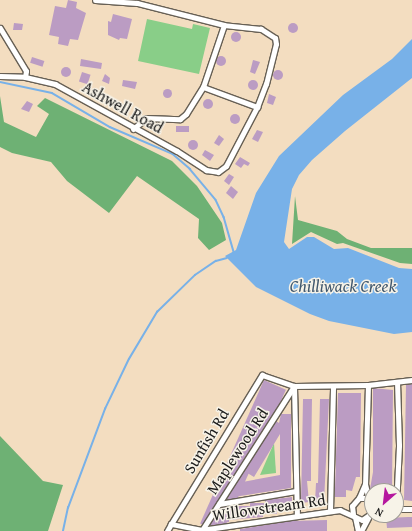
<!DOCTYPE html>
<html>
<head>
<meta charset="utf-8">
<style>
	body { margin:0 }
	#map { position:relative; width:412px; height:531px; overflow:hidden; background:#f3ddc0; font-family:"Gentium Book Plus",serif }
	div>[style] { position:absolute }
	.green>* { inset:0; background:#89ce88 }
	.forest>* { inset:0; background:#6eb174 }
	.water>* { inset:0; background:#78b1e8 }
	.stream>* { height:1.5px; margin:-0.75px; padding:0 0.75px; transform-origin:0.75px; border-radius:0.75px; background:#78b1e8 }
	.building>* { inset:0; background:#bb9cc3; transform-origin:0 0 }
	.round { border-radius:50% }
	.roads { filter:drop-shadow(1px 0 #676055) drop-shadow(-1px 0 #676055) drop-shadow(0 1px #676055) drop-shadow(0 -1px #676055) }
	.minor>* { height:5px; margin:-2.5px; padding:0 2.5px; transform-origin:2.5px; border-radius:2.5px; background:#fff }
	span { translate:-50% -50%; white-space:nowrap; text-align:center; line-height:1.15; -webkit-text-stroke:3px #f7f3e8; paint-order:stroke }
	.street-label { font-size:16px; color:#1c1c1c }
	.water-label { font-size:17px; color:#41586e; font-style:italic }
	.north { position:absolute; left:364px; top:483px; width:40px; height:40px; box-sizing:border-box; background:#f7f3e8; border:1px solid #9f9d96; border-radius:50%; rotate:208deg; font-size:11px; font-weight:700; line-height:16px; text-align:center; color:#1c1c1c }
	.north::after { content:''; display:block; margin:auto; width:14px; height:18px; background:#b5179e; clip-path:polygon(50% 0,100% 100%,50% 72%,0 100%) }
</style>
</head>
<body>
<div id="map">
	<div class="green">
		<div style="clip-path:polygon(147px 19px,192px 29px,193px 24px,210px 28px,199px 74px,138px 61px)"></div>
		<div style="clip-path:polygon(274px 443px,276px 473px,260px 475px)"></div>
	</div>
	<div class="forest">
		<div style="clip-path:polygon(0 96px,4px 122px,36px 137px,49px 114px,37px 106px,45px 98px,172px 161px,197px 186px,222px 223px,226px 240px,209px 250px,198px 238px,199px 219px,137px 176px,109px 213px,67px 181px,51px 162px,12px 153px,0 147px)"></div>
		<div style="clip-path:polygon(295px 196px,298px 220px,337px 231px,347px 239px,371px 248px,412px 248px,412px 264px,400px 263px,343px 243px,337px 244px,311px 232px,292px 244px)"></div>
		<div style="clip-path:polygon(0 436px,43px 481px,63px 485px,48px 531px,0 531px)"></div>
	</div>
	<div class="water">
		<div style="clip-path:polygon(412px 39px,412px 78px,345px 131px,312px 160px,299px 175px,292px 189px,284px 242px,289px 249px,307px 237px,314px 237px,334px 249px,348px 248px,399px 268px,412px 269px,412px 332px,394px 334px,329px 321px,310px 314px,256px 287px,225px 256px,236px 250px,256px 193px,279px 156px,343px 95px,392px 59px)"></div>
	</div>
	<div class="stream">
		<div style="left:0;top:82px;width:53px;rotate:11.9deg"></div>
		<div style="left:52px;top:93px;width:67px;rotate:30.4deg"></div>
		<div style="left:110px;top:127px;width:69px;rotate:23.2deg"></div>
		<div style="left:173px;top:154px;width:23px;rotate:41deg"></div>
		<div style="left:190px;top:169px;width:40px;rotate:50deg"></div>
		<div style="left:216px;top:200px;width:19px;rotate:65deg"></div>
		<div style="left:224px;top:217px;width:37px;rotate:74deg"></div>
		<div style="left:63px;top:531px;width:24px;rotate:-78deg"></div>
		<div style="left:68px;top:508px;width:106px;rotate:-69.5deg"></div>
		<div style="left:105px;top:409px;width:55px;rotate:-64.4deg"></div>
		<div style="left:129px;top:359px;width:55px;rotate:-59.2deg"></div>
		<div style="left:157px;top:312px;width:53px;rotate:-44.2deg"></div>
		<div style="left:195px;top:275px;width:25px;rotate:-34deg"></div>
		<div style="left:216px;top:261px;width:11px;rotate:-15deg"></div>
	</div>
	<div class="building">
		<div style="clip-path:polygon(68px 0,77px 2px,76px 8px,86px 13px,78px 40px,70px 39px,68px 46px,58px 44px,59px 37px,49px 35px,55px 6px,66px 8px)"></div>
		<div style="clip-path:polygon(113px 14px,132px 19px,127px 39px,120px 38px,119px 40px,108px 35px,108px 21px,111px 22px)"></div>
		<div style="clip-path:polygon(14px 23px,23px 24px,22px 30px,13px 30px)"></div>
		<div class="round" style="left:288px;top:23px;width:10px;height:10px"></div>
		<div class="round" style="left:231px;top:32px;width:10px;height:10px"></div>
		<div class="round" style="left:216px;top:56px;width:10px;height:10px"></div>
		<div style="left:32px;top:57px;width:13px;height:6px;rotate:18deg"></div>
		<div style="clip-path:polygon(81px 59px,102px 63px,101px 69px,80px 66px)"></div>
		<div style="clip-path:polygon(253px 60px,260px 62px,255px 74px,250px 72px)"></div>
		<div class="round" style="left:61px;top:67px;width:10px;height:10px"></div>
		<div class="round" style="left:273px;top:70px;width:10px;height:10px"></div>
		<div style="left:82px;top:72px;width:9px;height:10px;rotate:18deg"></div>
		<div style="clip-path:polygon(105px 74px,110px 78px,109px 84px,102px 81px)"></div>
		<div style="clip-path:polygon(123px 80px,137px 82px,135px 89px,122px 86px)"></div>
		<div class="round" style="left:248px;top:80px;width:10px;height:10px"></div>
		<div class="round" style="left:162.5px;top:88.5px;width:9px;height:9px"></div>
		<div style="clip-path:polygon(269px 94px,276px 97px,273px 105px,267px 103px)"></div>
		<div class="round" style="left:203px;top:99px;width:10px;height:10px"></div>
		<div style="clip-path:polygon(27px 101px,33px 104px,29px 112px,21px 109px)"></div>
		<div class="round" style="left:230px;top:114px;width:10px;height:10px"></div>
		<div style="left:176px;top:126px;width:13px;height:6px"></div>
		<div style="clip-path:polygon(257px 130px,263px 132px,258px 142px,252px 139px)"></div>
		<div style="clip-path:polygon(219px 135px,224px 139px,219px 146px,214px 143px)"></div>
		<div class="round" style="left:188px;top:140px;width:10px;height:10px"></div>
		<div style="clip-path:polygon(205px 150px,214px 155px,210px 161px,202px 155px)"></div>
		<div style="clip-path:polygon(240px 157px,250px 163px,248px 166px,244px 164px,241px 168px,235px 164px)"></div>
		<div style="clip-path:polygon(229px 174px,234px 177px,229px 185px,224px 181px)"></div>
		<div style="clip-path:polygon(231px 186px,238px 192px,233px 199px,226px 193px)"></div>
		<div style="left:264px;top:380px;width:24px;height:157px;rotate:24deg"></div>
		<div style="clip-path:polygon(412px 384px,412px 501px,404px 500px,406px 385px)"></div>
		<div style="clip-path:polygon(373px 388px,393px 390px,392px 491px,370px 489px,373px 472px)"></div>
		<div style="clip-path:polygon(338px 393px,361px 393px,360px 477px,356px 477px,352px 491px,346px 490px,346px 497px,335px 497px,335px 489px)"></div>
		<div style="clip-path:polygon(303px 399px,312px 399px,311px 462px,311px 481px,307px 481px,309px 502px,301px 503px)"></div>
		<div style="clip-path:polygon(320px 399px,329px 399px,324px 502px,315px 502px,316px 483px,318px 483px)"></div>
		<div style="clip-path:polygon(281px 414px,291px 414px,291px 488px,234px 497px,234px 488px,237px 483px,280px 475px,280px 434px,254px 477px,244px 471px,276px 421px,279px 423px)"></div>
		<div style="clip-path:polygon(292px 497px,292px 511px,277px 511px,277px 514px,263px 514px,263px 517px,229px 520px,229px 522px,216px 524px,219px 511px,234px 511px,234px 506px,250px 506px,250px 503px,265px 503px,265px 500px)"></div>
		<div style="clip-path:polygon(408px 517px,412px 517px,412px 527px,387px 528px,386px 518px)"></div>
		<div style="clip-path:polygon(327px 520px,327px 531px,240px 531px,240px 529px,290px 521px)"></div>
	</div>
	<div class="roads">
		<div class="minor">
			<div style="left:0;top:28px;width:50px;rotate:58.8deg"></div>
			<div style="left:26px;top:71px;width:6px;rotate:99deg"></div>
			<div style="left:0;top:76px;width:25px;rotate:2deg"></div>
			<div style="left:25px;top:77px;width:31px;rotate:13deg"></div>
			<div style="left:55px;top:84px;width:139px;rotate:28.8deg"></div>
			<div style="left:177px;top:151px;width:35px;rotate:33deg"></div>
			<div style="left:206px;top:170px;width:12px;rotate:9deg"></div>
			<div style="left:218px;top:172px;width:10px;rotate:-37deg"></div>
			<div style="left:226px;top:166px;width:67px;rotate:-62.3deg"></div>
			<div style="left:257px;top:107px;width:25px;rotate:-69deg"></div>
			<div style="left:266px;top:84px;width:41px;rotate:-76deg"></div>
			<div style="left:276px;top:44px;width:6px;rotate:-99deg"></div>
			<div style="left:275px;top:38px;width:17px;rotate:-147deg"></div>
			<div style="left:261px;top:29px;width:37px;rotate:-174deg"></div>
			<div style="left:224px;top:25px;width:90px;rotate:-165.8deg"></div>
			<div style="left:137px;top:3px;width:42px;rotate:-175.9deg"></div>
			<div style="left:203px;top:87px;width:58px;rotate:20.3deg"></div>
			<div style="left:133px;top:129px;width:17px;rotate:-40deg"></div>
			<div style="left:146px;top:118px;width:34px;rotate:2deg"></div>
			<div style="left:180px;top:119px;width:8px;rotate:-40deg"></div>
			<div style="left:186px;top:114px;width:32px;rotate:-58deg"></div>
			<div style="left:203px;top:87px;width:65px;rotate:-71.3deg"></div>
			<div style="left:368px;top:385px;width:99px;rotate:91.7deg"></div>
			<div style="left:365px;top:484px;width:16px;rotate:76deg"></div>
			<div style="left:294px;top:386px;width:129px;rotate:88.7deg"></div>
			<div style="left:359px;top:498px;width:15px;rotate:-67deg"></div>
			<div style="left:219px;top:504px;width:78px;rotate:-9.6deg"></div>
			<div style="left:396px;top:507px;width:62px;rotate:-87.2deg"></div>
			<div style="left:399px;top:445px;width:62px;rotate:-91.8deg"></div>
			<div style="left:396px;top:509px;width:16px"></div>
			<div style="left:330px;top:511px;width:125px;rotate:-88.6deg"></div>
			<div style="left:372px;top:513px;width:12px;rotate:145deg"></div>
			<div style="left:362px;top:520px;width:24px;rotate:-156deg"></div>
			<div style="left:340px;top:510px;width:139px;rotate:171.8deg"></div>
			<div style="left:202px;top:530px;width:32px;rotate:-169deg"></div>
			<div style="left:171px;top:524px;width:175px;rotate:-58.6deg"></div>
			<div style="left:262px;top:375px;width:34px;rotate:19deg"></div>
			<div style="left:294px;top:386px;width:74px;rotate:-0.8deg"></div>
			<div style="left:368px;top:385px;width:44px;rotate:-6.5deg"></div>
			<div style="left:353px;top:514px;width:8px;rotate:-97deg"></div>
			<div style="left:352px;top:506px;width:11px;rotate:-49deg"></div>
			<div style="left:359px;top:498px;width:7px"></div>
			<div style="left:366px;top:498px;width:8px;rotate:45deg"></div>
			<div style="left:355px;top:517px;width:14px;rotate:78deg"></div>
			<div style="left:202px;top:530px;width:171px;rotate:-57.4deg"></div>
			<div style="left:167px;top:531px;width:8px;rotate:-60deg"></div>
			<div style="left:361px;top:531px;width:15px;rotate:-62deg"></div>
		</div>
	</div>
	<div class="street-label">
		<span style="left:123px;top:107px;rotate:29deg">Ashwell Road</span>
		<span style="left:206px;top:441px;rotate:-59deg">Sunfish Rd</span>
		<span style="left:237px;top:451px;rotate:-57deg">Maplewood Rd</span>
		<span style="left:269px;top:507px;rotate:-8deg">Willowstream Rd</span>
	</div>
	<div class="water-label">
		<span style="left:343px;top:286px">Chilliwack Creek</span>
	</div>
	<div class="north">N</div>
</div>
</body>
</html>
